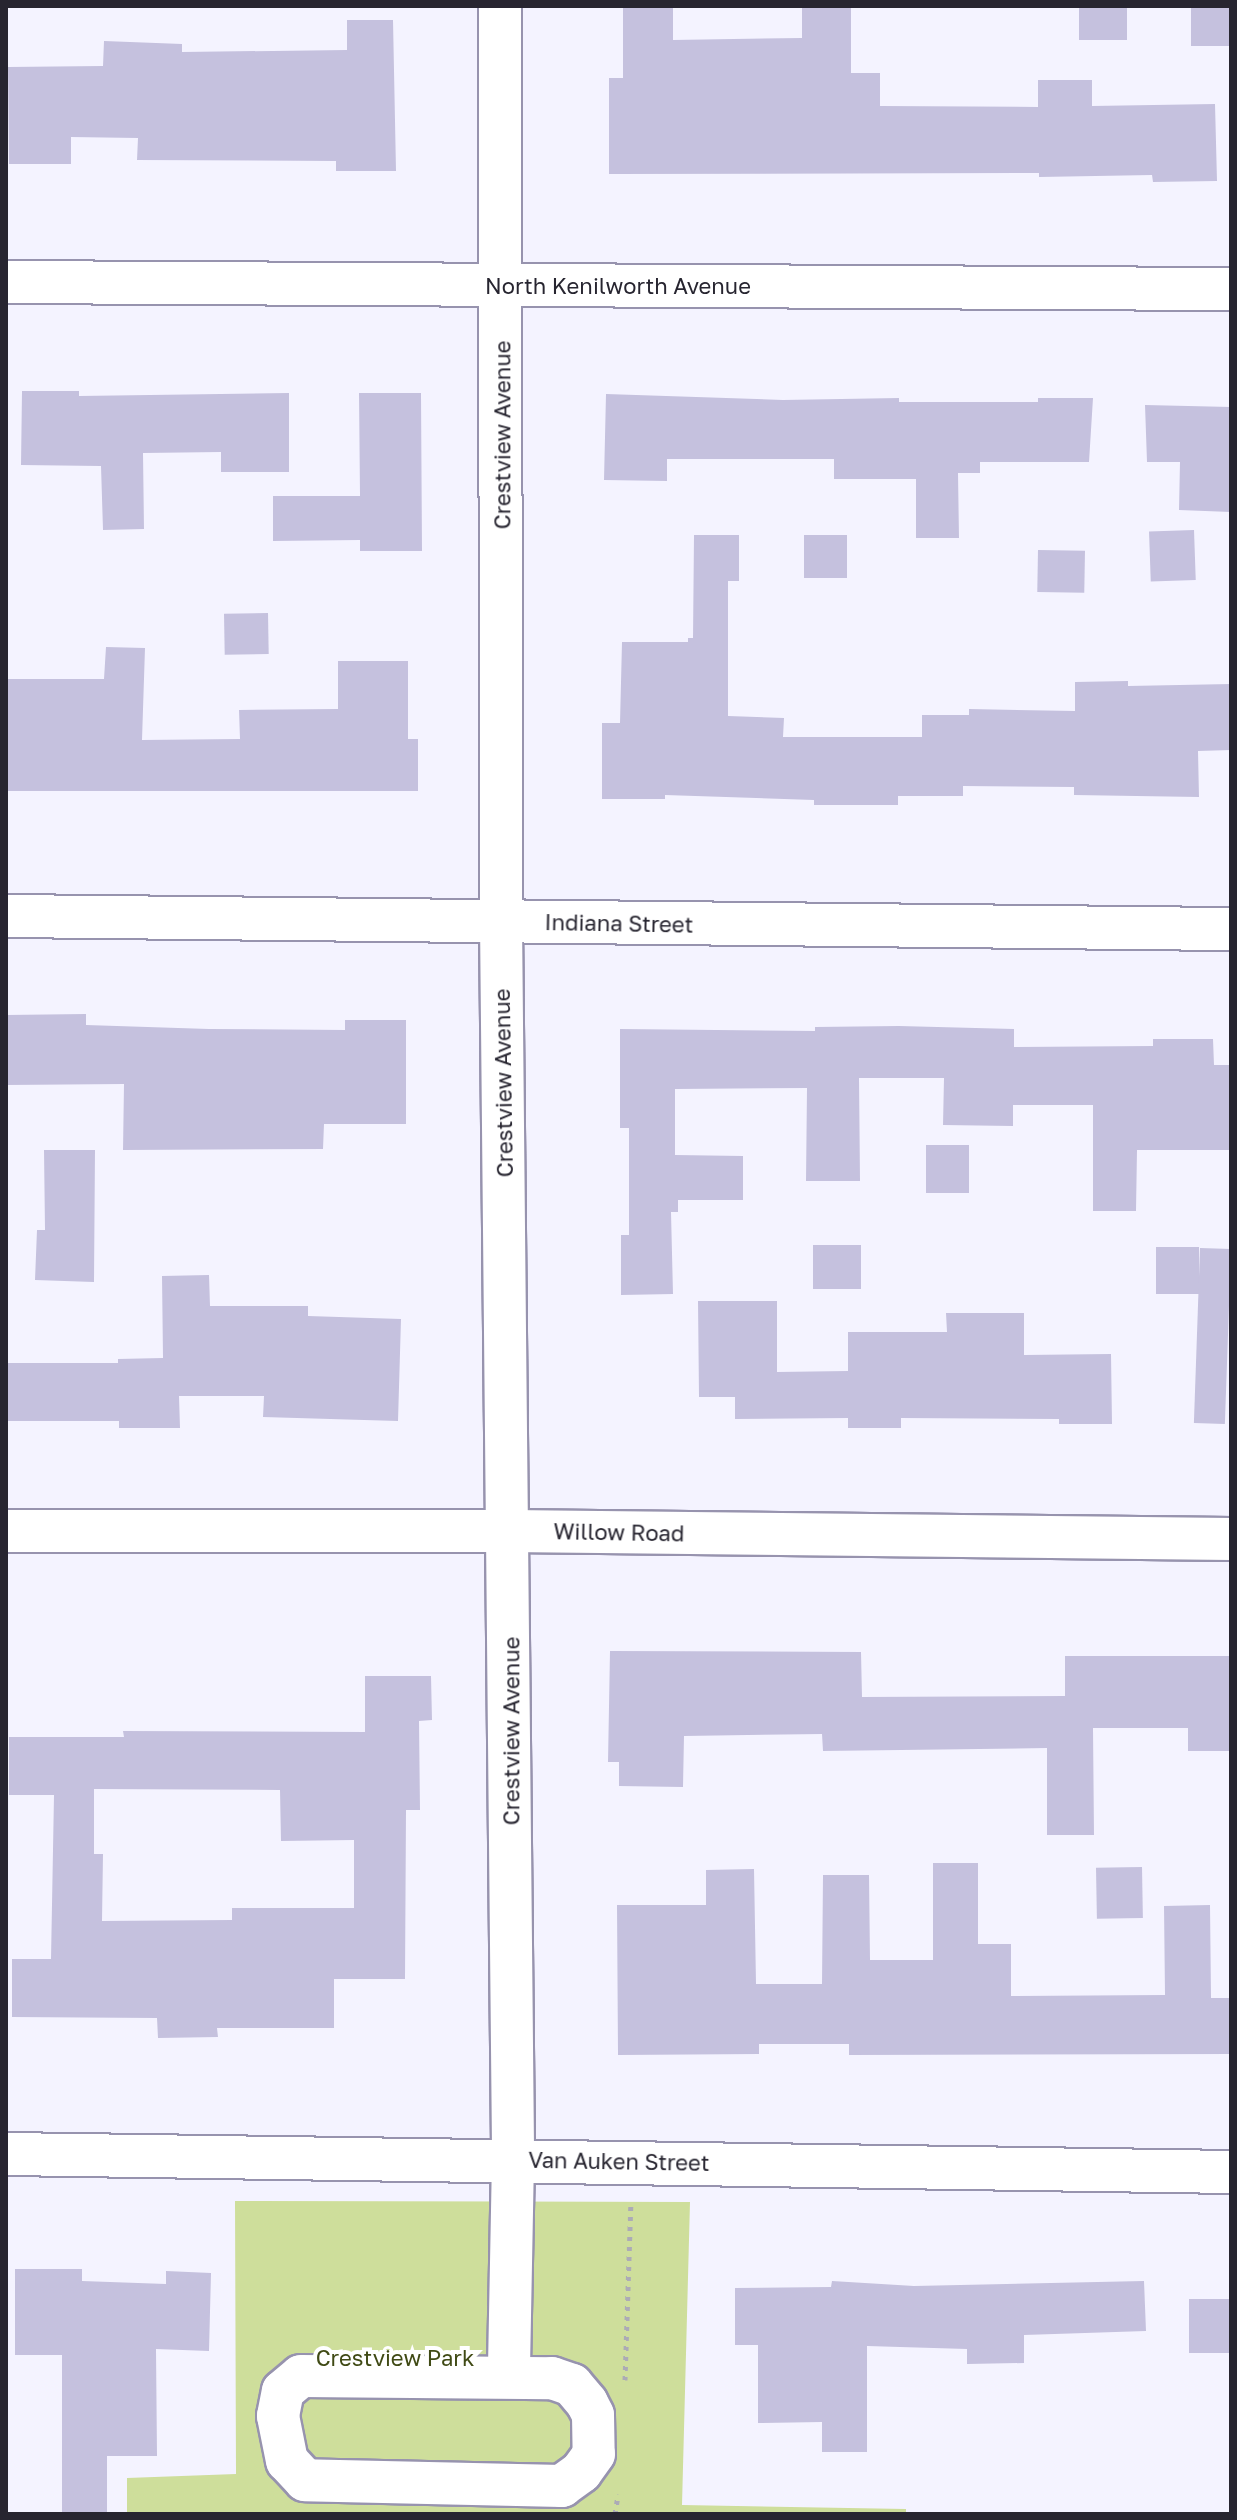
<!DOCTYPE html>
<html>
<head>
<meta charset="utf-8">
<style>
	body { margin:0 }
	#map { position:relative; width:1237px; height:2520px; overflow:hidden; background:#f4f3ff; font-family:"Golos Text",sans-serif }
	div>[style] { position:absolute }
	.green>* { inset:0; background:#cede9b }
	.building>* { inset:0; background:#c5c1de; transform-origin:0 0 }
	.path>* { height:5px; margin-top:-2.5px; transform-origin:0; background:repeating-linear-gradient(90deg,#acabb6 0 4px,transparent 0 10px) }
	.roads { filter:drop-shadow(2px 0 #9793ae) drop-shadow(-2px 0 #9793ae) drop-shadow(0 2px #9793ae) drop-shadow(0 -2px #9793ae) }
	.minor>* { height:42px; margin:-21px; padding:0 21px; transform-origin:21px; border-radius:21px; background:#fff }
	span { translate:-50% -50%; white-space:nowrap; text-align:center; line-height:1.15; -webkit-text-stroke:8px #fff; paint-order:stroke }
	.street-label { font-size:22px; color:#272530 }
	.park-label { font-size:22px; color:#404a15 }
	.frame { position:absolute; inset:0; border:8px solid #272530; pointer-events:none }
</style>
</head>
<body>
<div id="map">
	<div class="green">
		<div style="clip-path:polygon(235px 2201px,690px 2202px,682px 2505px,906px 2509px,906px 2514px,127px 2514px,127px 2478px,236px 2474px)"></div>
	</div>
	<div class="building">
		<div style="clip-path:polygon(623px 6px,673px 6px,673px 40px,802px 38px,802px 6px,851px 6px,851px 73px,880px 73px,880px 106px,1038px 107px,1038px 80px,1092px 80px,1092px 106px,1215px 104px,1217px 181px,1153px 182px,1152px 175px,1039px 177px,1039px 173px,609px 174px,609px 78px,623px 78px)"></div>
		<div style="left:1079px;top:6px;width:48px;height:34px"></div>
		<div style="left:1191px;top:6px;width:40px;height:40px"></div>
		<div style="clip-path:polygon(347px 20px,393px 20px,396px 171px,336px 171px,336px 161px,137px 160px,138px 138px,71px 137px,71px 164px,9px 164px,8px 67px,103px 66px,104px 41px,182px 44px,182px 52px,347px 50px)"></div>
		<div style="clip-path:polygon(22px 391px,79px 391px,79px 396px,289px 393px,289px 472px,221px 472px,221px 452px,143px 453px,144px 529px,103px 530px,101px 466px,21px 465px)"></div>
		<div style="clip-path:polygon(359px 393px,421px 393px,422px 551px,360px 551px,360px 540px,273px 541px,273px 496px,360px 496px)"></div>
		<div style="clip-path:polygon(606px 394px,783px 400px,899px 398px,899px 402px,1038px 402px,1038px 398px,1093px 398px,1089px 462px,980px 462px,980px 473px,958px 473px,959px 538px,916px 538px,916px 479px,834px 479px,834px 459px,667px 459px,667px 481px,604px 480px)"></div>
		<div style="clip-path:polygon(1145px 405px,1231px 407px,1231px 512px,1179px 510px,1180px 462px,1147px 462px)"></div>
		<div style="left:1194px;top:530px;width:50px;height:45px;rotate:88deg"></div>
		<div style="clip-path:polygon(694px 535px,739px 535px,739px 581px,728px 581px,728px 716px,784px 718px,783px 737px,922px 737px,922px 715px,969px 715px,969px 709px,1075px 711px,1075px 682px,1128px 681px,1128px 686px,1231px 684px,1231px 750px,1198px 751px,1199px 797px,1074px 795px,1074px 787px,963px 786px,963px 796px,898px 796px,898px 805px,814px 805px,814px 800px,665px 795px,665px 799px,602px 799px,602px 723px,620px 723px,622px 642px,688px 642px,688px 638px,693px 638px)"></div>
		<div style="left:804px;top:535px;width:43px;height:43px"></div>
		<div style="left:1038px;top:550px;width:47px;height:42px;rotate:1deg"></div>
		<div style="left:268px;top:613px;width:41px;height:44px;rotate:89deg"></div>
		<div style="clip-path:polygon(106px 647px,145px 648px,142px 740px,240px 739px,239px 710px,338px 709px,338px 661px,408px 661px,408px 739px,418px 739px,418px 791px,6px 791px,6px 679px,104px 679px)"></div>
		<div style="clip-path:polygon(86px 1014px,86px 1025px,209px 1029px,345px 1030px,345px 1020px,406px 1020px,406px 1124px,324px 1124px,323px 1149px,123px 1150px,124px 1084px,6px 1085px,6px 1015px)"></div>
		<div style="clip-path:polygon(899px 1026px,1014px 1029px,1014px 1047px,1153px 1046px,1153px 1039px,1213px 1039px,1214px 1065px,1231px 1065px,1231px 1150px,1137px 1150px,1136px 1211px,1093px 1211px,1093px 1105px,1013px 1105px,1013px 1126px,943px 1125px,944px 1078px,859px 1078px,860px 1181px,806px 1181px,807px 1088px,675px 1089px,675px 1155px,743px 1156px,743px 1200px,678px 1200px,678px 1212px,671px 1212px,673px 1294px,621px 1295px,621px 1235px,629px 1235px,629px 1128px,620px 1128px,620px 1029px,815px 1031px,815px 1027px)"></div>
		<div style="left:926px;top:1145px;width:43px;height:48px"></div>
		<div style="clip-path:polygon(44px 1150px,95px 1150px,94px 1282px,35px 1280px,37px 1230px,45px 1230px)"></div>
		<div style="left:861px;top:1245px;width:44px;height:48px;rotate:90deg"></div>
		<div style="left:1156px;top:1247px;width:43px;height:47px"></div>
		<div style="left:1200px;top:1248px;width:31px;height:175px;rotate:2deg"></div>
		<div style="clip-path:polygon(209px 1275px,210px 1306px,308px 1306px,308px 1316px,401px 1319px,398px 1421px,263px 1417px,264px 1396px,179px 1396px,180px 1428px,119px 1428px,119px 1421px,6px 1421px,6px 1363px,118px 1363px,118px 1359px,163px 1358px,162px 1276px)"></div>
		<div style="clip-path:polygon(698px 1301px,777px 1301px,777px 1372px,848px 1371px,848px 1332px,947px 1332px,946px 1313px,1024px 1313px,1024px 1355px,1111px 1354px,1112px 1424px,1059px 1424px,1059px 1419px,901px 1418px,901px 1428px,848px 1428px,848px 1418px,735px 1419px,735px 1397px,699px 1397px)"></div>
		<div style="clip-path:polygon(610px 1651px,861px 1652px,862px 1697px,1065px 1696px,1065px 1656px,1231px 1656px,1231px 1751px,1188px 1751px,1188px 1728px,1093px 1728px,1094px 1835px,1047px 1835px,1047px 1748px,823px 1751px,822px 1734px,684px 1736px,683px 1787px,619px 1786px,619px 1762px,608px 1762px)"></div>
		<div style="clip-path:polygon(evenodd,365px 1676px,431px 1676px,432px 1720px,419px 1721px,420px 1810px,406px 1810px,405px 1979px,334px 1979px,334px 2028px,217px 2028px,218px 2037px,158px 2038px,157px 2018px,12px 2017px,12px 1959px,51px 1959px,54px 1795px,9px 1795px,9px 1737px,124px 1737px,123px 1731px,365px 1732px,365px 1676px,94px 1789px,280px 1790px,281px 1841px,354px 1840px,354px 1908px,232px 1908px,232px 1920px,102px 1921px,103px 1854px,94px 1854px,94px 1789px)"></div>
		<div style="clip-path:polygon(933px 1863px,978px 1863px,978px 1944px,1011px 1944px,1011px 1996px,1165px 1995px,1164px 1906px,1210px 1905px,1211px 1998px,1231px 1998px,1231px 2054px,849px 2055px,849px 2044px,759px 2044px,759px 2054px,618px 2055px,617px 1905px,706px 1905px,706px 1870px,754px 1869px,756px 1984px,822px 1984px,823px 1875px,869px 1875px,870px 1960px,933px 1960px)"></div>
		<div style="left:1142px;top:1867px;width:51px;height:46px;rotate:89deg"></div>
		<div style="clip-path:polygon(15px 2269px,82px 2269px,82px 2281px,166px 2284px,166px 2271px,211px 2273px,209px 2351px,156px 2349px,157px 2456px,107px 2456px,107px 2514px,62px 2514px,62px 2355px,15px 2355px)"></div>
		<div style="clip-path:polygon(832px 2281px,914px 2286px,1144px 2281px,1146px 2331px,1024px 2335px,1024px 2363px,967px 2364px,967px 2349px,867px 2346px,867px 2452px,822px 2452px,822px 2422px,758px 2423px,758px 2345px,735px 2345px,735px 2288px,831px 2287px)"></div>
		<div style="left:1231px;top:2299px;width:54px;height:42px;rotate:90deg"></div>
	</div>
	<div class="path">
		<div style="left:625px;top:2380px;width:178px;rotate:-88.1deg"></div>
		<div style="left:615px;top:2514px;width:20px;rotate:-81deg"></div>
	</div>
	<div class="roads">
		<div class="minor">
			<div style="left:500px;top:6px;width:915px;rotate:89.94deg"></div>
			<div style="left:501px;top:921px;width:1238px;rotate:89.44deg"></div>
			<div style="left:513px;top:2159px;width:217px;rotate:91.1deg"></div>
			<div style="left:6px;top:282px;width:1225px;rotate:0.33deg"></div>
			<div style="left:6px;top:916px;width:1225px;rotate:0.61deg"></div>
			<div style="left:6px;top:1531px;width:503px"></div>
			<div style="left:509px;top:1531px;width:722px;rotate:0.63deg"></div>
			<div style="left:6px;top:2154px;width:1225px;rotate:0.84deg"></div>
			<div style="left:301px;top:2376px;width:251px;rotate:0.5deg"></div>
			<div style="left:552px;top:2378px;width:21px;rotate:19deg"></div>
			<div style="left:572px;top:2385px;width:23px;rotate:50deg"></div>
			<div style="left:587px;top:2403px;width:13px;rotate:63deg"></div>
			<div style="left:593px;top:2415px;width:39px;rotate:89deg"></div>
			<div style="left:594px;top:2454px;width:22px;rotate:126deg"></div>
			<div style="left:581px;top:2472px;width:24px;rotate:144deg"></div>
			<div style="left:562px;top:2486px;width:257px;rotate:-178.7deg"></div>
			<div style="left:305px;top:2480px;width:26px;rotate:-133deg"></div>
			<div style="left:287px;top:2461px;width:46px;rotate:-101.3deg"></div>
			<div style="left:278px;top:2416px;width:25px;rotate:-79deg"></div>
			<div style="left:283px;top:2391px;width:23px;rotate:-40deg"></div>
		</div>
	</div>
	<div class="street-label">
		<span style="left:618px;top:286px">North Kenilworth Avenue</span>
		<span style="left:502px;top:435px;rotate:-90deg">Crestview Avenue</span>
		<span style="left:619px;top:923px;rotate:1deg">Indiana Street</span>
		<span style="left:503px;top:1083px;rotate:-91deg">Crestview Avenue</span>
		<span style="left:619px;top:1532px;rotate:1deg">Willow Road</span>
		<span style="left:511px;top:1731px;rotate:-90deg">Crestview Avenue</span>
		<span style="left:619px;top:2161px;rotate:1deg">Van Auken Street</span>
	</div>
	<div class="park-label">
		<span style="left:395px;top:2358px">Crestview Park</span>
	</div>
	<div class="frame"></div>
</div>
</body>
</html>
